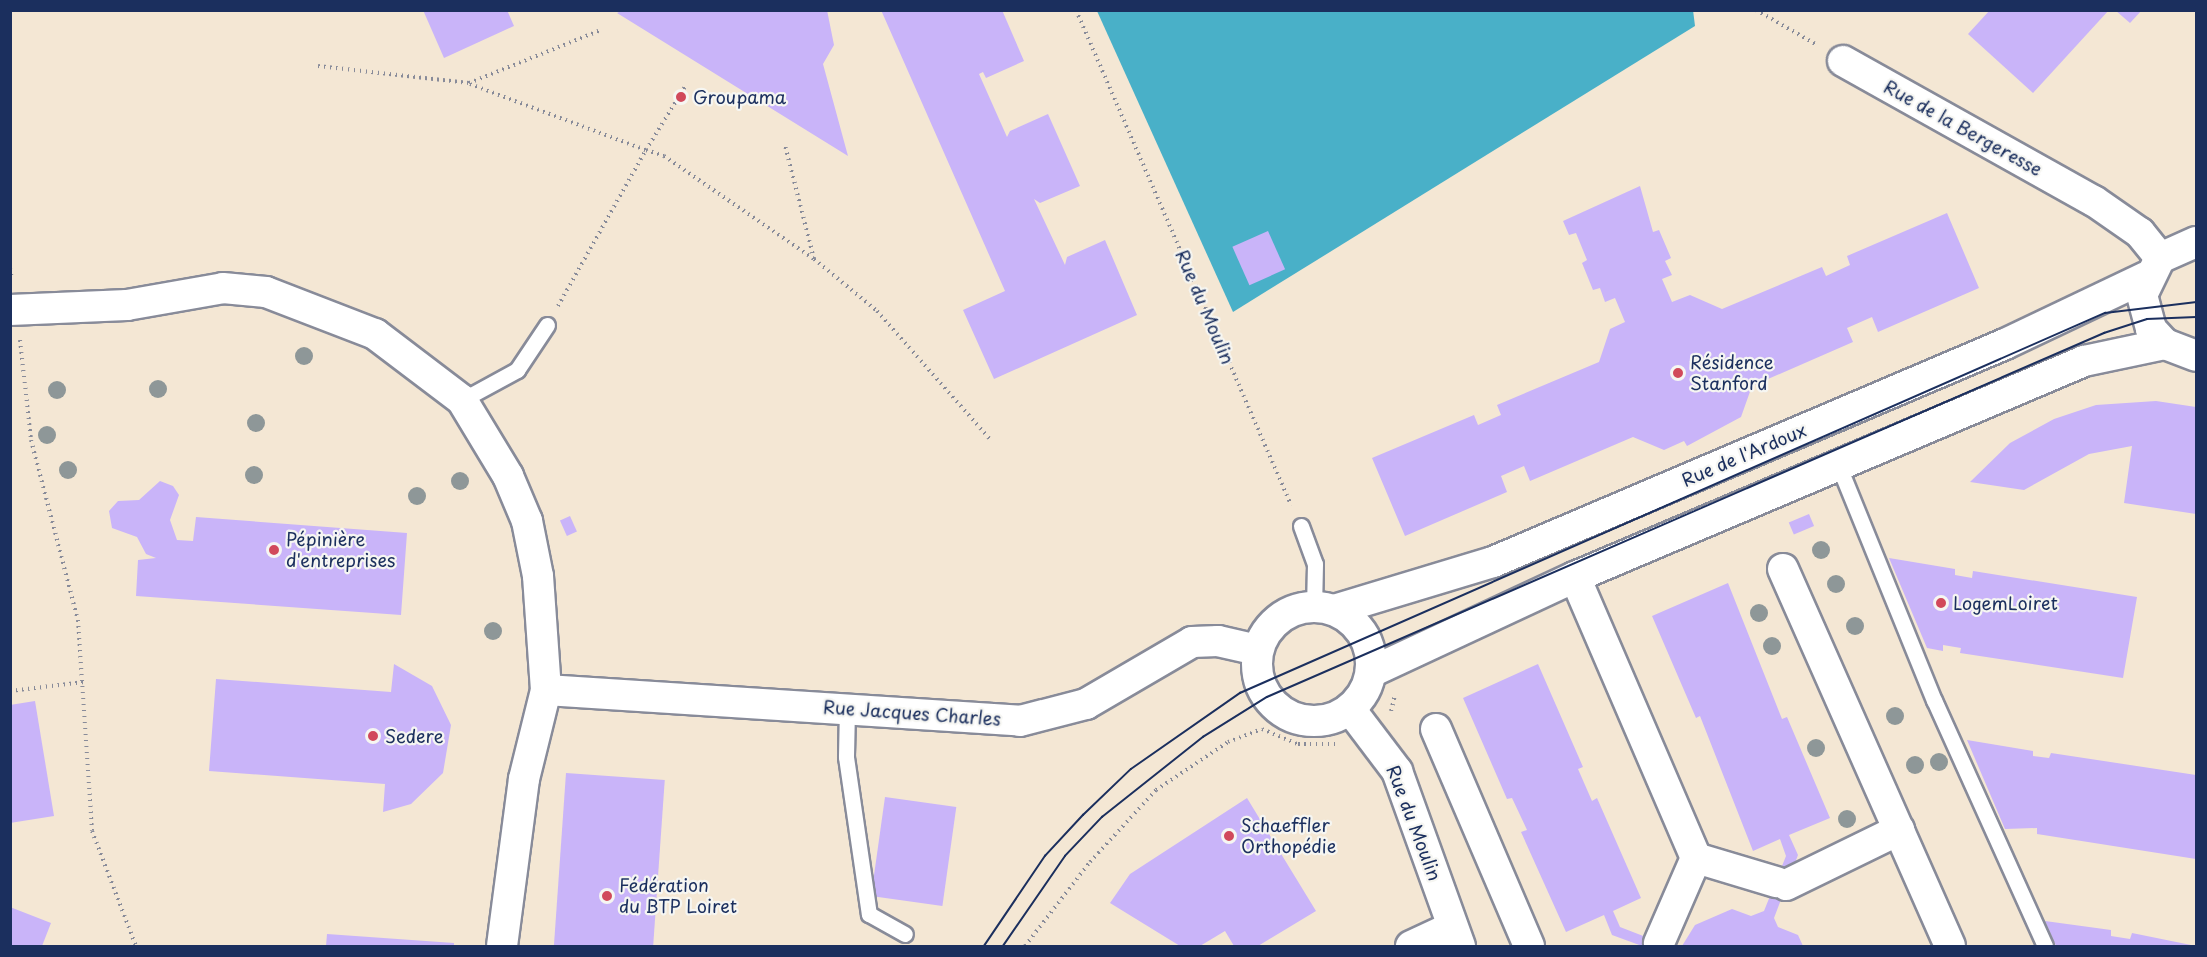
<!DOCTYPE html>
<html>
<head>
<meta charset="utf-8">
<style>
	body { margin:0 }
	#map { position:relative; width:2207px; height:957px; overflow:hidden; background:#f4e7d4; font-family:"Playpen Sans",sans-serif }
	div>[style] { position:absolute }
	.water>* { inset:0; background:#49b0c8 }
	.building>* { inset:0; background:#c9b4f9; transform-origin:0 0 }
	.path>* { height:4px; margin-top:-2px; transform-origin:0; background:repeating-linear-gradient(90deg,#888b99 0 1.5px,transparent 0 6px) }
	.roads { filter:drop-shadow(2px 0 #888b99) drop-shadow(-2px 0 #888b99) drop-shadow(0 2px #888b99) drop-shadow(0 -2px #888b99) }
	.lane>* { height:15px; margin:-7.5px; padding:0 7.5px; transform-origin:7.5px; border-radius:7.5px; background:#fff }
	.street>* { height:30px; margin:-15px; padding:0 15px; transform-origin:15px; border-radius:15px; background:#fff }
	.street>.ring { margin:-15px; padding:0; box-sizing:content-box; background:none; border:30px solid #fff; border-radius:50% }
	.tram>* { height:1.5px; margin:-0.75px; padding:0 0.75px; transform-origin:0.75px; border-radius:0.75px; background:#1b2f5e }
	.trees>* { width:18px; height:18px; margin:-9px; border-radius:50%; background:#8e9798 }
	.dots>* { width:16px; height:16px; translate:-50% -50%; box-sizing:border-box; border:3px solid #f6f6f2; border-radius:50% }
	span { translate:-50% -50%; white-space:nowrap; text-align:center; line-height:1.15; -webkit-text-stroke:4.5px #f6f6f2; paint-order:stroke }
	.poi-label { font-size:18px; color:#1b2f5e }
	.left { translate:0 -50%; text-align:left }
	.street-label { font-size:18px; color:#1b2f5e }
	.frame { position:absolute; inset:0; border:12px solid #1b2f5e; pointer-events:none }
</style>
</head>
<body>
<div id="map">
	<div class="water">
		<div style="clip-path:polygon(1693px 10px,1695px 26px,1233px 312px,1097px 11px)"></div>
	</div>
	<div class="building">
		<div style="clip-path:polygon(423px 10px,507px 10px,514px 26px,444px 58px)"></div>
		<div style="clip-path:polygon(623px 10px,827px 10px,834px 45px,823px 64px,848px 156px,617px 13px)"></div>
		<div style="clip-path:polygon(881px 10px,1002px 10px,1024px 61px,986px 78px,983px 72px,979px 74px,1007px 137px,1010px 131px,1048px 114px,1080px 186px,1040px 203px,1034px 199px,1065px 265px,1067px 257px,1105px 240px,1137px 315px,994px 379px,963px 310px,1005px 291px)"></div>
		<div style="clip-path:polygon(1990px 10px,2109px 10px,2033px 93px,1968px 34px)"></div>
		<div style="clip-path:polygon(2115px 10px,2142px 10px,2130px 23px)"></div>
		<div style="clip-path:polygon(1640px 186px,1653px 232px,1659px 230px,1671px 258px,1665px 261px,1672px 275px,1662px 279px,1672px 302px,1690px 295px,1722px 309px,1822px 267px,1826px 276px,1850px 265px,1847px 256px,1947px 213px,1979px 288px,1878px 332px,1872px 317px,1847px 328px,1853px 342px,1752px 386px,1741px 417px,1687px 446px,1684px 441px,1664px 450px,1633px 437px,1530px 481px,1524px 466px,1501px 476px,1507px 492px,1405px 536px,1372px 458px,1474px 415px,1478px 425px,1501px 415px,1497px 405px,1599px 362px,1610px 329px,1625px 322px,1615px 298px,1605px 302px,1600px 288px,1593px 290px,1582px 263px,1587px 260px,1576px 233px,1569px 235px,1563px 221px)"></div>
		<div style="left:1268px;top:231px;width:42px;height:39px;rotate:66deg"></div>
		<div style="clip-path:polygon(2156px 401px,2196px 407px,2196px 514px,2124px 503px,2132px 446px,2089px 454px,2024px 490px,1970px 482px,2010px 443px,2054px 419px,2096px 405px)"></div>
		<div style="clip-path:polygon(160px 481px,173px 486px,179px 495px,170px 520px,177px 540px,193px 541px,196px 517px,407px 533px,401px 615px,136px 596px,138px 560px,156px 558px,146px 554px,137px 537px,112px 528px,109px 511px,118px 501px,139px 500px)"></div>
		<div style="left:1809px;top:514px;width:13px;height:22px;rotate:67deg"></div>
		<div style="left:570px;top:516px;width:17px;height:11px;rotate:66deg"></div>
		<div style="clip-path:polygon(1889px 558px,1955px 569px,1955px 575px,1972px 578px,1973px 571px,2137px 597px,2123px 678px,1960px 653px,1961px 648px,1943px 645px,1943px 651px,1927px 648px)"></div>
		<div style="clip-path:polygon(1728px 583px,1782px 719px,1787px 717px,1830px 818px,1789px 835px,1798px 855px,1774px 918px,1778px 927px,1798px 935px,1803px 946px,1682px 946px,1695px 925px,1732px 909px,1751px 916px,1764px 911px,1786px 856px,1780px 839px,1753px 851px,1700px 716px,1696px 718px,1652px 616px)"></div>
		<div style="clip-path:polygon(394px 664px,432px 686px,451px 725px,443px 773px,411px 804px,383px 812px,385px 784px,209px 771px,216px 679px,391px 692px)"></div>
		<div style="clip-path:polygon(1538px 664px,1583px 767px,1578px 769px,1592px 801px,1597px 798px,1641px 898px,1613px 911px,1620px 927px,1669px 946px,1642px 946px,1612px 935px,1604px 915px,1566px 932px,1521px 832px,1527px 830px,1512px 798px,1507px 799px,1463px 698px)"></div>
		<div style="clip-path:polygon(35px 701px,54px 816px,10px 823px,10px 705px)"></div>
		<div style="clip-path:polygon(1967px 740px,2033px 751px,2033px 756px,2049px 758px,2051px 753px,2196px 775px,2196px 859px,2037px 834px,2037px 828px,2005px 829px)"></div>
		<div style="left:566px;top:773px;width:99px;height:174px;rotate:4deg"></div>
		<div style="left:885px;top:797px;width:72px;height:100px;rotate:8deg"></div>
		<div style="clip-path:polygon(1247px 798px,1316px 911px,1258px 946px,1234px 946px,1225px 931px,1200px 946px,1180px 946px,1110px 903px,1130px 874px)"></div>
		<div style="clip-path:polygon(10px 907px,51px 923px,42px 946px,10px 946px)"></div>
		<div style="clip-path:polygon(2045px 921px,2111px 930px,2111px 936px,2130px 939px,2132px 933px,2196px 946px,2056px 946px)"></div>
		<div style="clip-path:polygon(327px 934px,454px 943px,454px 946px,326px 946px)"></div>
	</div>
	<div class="path">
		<div style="left:1076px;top:10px;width:540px;rotate:66.52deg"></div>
		<div style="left:1756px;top:10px;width:70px;rotate:29.8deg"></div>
		<div style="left:318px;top:66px;width:152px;rotate:6.4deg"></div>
		<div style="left:469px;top:83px;width:142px;rotate:-21.9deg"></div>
		<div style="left:470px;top:84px;width:188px;rotate:20.6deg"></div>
		<div style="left:646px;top:150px;width:76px;rotate:-58.4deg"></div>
		<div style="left:814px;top:259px;width:82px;rotate:39.5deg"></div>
		<div style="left:877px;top:311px;width:171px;rotate:48.6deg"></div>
		<div style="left:10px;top:268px;width:11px;rotate:80deg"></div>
		<div style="left:558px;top:306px;width:179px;rotate:-60.6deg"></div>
		<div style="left:646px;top:150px;width:19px;rotate:18deg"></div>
		<div style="left:664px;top:156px;width:182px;rotate:34.5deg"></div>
		<div style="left:814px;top:259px;width:118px;rotate:-104.3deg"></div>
		<div style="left:20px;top:340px;width:101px;rotate:83.7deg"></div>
		<div style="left:31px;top:440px;width:186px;rotate:75.4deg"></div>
		<div style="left:78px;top:620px;width:211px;rotate:86.2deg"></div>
		<div style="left:92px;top:831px;width:123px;rotate:69.1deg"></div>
		<div style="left:10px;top:691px;width:75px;rotate:-6.9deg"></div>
		<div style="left:1391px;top:711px;width:16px;rotate:-76deg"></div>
		<div style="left:1025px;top:946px;width:106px;rotate:-52.3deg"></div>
		<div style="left:1090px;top:862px;width:98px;rotate:-47.5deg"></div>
		<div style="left:1156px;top:790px;width:87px;rotate:-33.7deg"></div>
		<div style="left:1228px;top:742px;width:36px;rotate:-21deg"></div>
		<div style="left:1262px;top:729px;width:39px;rotate:23deg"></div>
		<div style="left:1298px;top:744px;width:38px"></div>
	</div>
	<div class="roads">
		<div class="lane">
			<div style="left:462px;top:400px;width:63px;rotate:-28.6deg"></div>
			<div style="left:517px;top:370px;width:54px;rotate:-56.3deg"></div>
			<div style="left:1838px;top:464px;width:255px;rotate:67.9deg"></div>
			<div style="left:1934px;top:700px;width:270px;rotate:65.7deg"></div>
			<div style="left:1301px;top:526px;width:40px;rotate:69.8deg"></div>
			<div style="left:1315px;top:564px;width:43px;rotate:91.3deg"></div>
			<div style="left:847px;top:708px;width:49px;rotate:91.2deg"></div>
			<div style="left:846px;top:757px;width:159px;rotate:81.7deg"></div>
			<div style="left:869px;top:914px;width:41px;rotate:29.1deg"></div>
		</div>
		<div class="street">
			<div style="left:1843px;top:61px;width:287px;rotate:29.2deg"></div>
			<div style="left:2094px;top:201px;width:56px;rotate:34.8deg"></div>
			<div style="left:2140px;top:233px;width:32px;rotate:51deg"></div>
			<div style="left:2196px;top:242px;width:39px;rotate:156deg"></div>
			<div style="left:2160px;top:258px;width:41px;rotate:115.9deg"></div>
			<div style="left:2142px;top:295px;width:35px;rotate:75deg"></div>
			<div style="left:2151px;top:329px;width:21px;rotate:47deg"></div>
			<div style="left:2165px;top:344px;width:33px;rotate:21deg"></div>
			<div style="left:10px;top:310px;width:117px;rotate:-2.4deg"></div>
			<div style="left:127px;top:305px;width:97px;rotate:-10deg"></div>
			<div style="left:223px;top:288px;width:43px;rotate:5.3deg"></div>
			<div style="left:266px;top:292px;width:117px;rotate:21.1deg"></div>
			<div style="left:375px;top:334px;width:109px;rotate:37.2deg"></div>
			<div style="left:462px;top:400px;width:89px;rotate:58.8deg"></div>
			<div style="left:508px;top:476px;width:49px;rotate:67.1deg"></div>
			<div style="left:527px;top:521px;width:56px;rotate:78.7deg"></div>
			<div style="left:538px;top:576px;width:114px;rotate:86deg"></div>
			<div style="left:546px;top:690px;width:92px;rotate:103.9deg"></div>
			<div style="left:524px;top:779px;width:168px;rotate:97.5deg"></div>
			<div style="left:1783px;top:569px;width:412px;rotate:66.1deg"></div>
			<div style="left:1575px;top:577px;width:306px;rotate:66.7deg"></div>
			<div style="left:1696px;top:858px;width:93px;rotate:113.5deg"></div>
			<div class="ring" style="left:1257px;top:607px;width:84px;height:84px"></div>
			<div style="left:1334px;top:610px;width:166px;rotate:-16.8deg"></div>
			<div style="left:1493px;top:562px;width:556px;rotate:-23.06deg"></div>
			<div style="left:2005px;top:344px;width:156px;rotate:-25.4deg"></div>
			<div style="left:1371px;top:672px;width:225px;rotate:-25deg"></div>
			<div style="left:1575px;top:577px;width:553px;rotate:-22.99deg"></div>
			<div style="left:2084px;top:361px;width:83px;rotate:-11.9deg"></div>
			<div style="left:546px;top:690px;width:475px;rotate:3.7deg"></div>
			<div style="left:1020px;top:721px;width:68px;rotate:-14.4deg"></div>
			<div style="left:1086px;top:704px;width:123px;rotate:-30.3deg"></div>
			<div style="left:1192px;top:642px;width:26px;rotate:-2deg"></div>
			<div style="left:1218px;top:641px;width:41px;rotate:12.7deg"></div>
			<div style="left:1350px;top:709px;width:78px;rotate:52.8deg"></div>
			<div style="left:1397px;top:771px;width:186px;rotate:70.2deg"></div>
			<div style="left:1436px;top:729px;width:236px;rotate:66.8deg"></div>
			<div style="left:1696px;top:858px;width:84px;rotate:16.7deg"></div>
			<div style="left:1786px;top:885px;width:126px;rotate:-26deg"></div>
			<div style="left:1411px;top:946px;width:45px;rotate:-24.9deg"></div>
		</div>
	</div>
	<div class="tram">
		<div style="left:984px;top:946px;width:109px;rotate:-55.9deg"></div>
		<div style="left:1045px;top:856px;width:56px;rotate:-47.2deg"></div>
		<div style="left:1083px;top:815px;width:66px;rotate:-43.8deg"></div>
		<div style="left:1131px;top:769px;width:133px;rotate:-34.9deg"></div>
		<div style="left:1240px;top:693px;width:945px;rotate:-23.72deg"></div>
		<div style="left:2105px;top:313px;width:92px;rotate:-6.9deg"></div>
		<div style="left:1003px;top:946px;width:109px;rotate:-55.4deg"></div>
		<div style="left:1065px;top:856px;width:54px;rotate:-46.5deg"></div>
		<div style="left:1102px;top:817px;width:129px;rotate:-38.4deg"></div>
		<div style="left:1203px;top:737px;width:75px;rotate:-32deg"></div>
		<div style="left:1267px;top:697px;width:913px;rotate:-23.5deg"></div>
		<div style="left:2104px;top:333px;width:45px;rotate:-18deg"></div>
		<div style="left:2147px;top:319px;width:49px;rotate:-2.3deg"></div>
	</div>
	<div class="trees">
		<div style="left:304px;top:356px"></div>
		<div style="left:158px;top:389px"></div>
		<div style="left:57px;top:390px"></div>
		<div style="left:256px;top:423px"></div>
		<div style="left:47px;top:435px"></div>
		<div style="left:68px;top:470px"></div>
		<div style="left:254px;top:475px"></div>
		<div style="left:460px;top:481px"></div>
		<div style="left:417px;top:496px"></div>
		<div style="left:1821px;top:550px"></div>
		<div style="left:1836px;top:584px"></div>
		<div style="left:1759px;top:613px"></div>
		<div style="left:1855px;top:626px"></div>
		<div style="left:493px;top:631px"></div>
		<div style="left:1772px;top:646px"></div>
		<div style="left:1895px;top:716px"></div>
		<div style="left:1816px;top:748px"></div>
		<div style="left:1939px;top:762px"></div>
		<div style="left:1915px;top:765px"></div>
		<div style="left:1847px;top:819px"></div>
	</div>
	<div class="dots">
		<div style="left:681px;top:97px;background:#d1495b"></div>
		<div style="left:1678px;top:373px;background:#d1495b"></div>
		<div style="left:274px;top:550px;background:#d1495b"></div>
		<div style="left:1941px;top:603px;background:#d1495b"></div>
		<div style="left:373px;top:736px;background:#d1495b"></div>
		<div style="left:1229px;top:836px;background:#d1495b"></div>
		<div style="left:607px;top:896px;background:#d1495b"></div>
	</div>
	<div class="poi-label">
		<span class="left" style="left:693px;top:97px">Groupama</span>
		<span class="left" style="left:1690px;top:373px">Résidence<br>Stanford</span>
		<span class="left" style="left:286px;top:550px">Pépinière<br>d'entreprises</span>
		<span class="left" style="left:1953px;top:603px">LogemLoiret</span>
		<span class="left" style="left:385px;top:736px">Sedere</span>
		<span class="left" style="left:1241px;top:836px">Schaeffler<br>Orthopédie</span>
		<span class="left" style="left:619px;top:896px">Fédération<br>du BTP Loiret</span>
	</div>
	<div class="street-label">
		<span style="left:1963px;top:128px;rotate:29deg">Rue de la Bergeresse</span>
		<span style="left:1205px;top:307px;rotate:67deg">Rue du Moulin</span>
		<span style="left:1744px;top:455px;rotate:-23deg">Rue de l'Ardoux</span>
		<span style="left:912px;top:713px;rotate:4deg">Rue Jacques Charles</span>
		<span style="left:1414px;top:823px;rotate:69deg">Rue du Moulin</span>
	</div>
	<div class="frame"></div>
</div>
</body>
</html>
